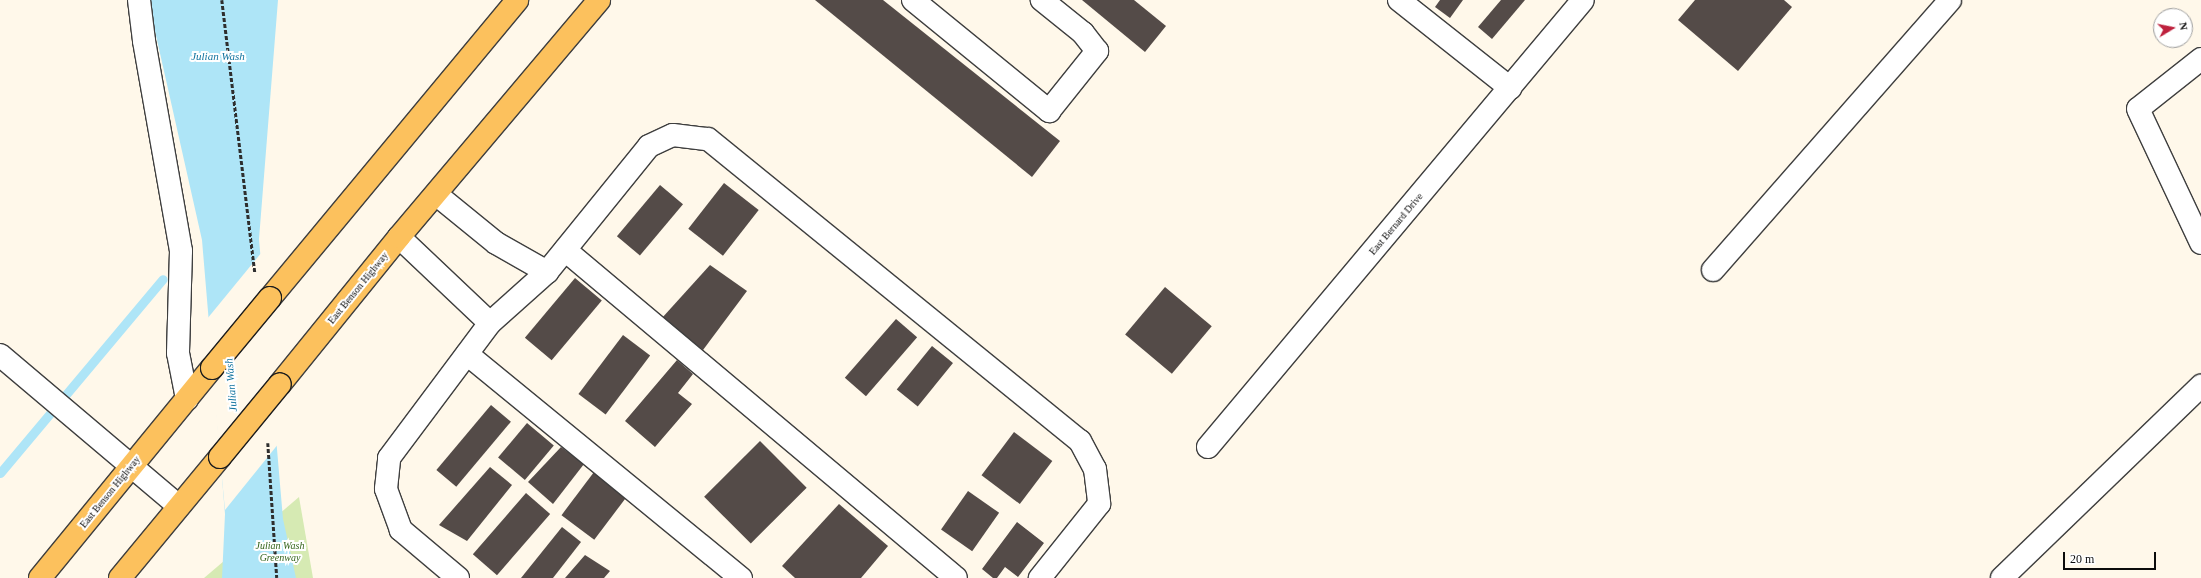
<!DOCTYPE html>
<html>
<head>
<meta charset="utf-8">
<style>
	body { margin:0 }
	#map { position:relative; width:2201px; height:578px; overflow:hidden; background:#fff8ea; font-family:Georgia,serif }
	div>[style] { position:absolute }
	.green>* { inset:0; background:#d6eab3 }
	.water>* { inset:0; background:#aee5f7 }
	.pier>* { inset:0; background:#fff8ea }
	.stream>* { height:9px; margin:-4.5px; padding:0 4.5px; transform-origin:4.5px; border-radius:4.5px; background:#aee5f7 }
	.building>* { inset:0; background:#544b48; transform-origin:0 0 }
	.path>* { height:2.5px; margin-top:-1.25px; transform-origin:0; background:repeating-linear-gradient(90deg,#2e2e2e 0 4px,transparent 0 6px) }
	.roads { filter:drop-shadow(1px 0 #3f3f3f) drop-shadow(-1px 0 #3f3f3f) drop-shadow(0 1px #3f3f3f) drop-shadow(0 -1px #3f3f3f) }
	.minor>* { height:22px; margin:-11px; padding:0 11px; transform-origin:11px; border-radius:11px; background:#fff }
	.major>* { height:22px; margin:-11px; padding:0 11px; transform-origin:11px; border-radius:11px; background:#fcc15d }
	.bridges { filter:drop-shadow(1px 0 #1d1d1d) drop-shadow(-1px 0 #1d1d1d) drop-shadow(0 1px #1d1d1d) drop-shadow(0 -1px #1d1d1d) }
	.major-bridge>* { height:22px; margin:-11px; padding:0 11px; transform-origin:11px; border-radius:11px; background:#fcc15d }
	span { translate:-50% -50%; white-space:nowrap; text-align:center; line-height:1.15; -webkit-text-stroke:4px #fff; paint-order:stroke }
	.street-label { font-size:10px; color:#0c0c0c }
	.park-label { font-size:10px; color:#34641b; font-style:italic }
	.water-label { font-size:11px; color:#13749f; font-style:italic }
	.north { position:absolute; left:2153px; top:8px; width:40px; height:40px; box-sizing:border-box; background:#fff; border:1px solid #9e9e9e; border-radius:50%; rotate:80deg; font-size:11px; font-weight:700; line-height:16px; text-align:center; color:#0c0c0c }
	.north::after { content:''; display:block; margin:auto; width:14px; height:18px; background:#be213d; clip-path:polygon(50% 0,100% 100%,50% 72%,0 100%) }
	.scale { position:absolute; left:2063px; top:552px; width:93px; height:18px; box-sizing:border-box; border:2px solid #0c0c0c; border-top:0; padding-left:5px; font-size:12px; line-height:14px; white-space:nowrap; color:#0c0c0c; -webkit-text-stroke:3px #fff; paint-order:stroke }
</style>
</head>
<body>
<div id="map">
	<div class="green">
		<div style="clip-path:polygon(299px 497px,313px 578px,204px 578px)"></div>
	</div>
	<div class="water">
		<div style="clip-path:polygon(148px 0,278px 0,259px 239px,283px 519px,296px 578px,222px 578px,225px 514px,202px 240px)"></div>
	</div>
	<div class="pier">
		<div style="clip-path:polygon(262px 252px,279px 443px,225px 510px,207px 319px)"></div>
	</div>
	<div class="stream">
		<div style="left:0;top:473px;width:253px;rotate:-50deg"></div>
	</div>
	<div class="building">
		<div style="clip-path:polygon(815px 0,883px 0,1060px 141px,1032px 177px)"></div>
		<div style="clip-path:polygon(1082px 0,1134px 0,1166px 26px,1145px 52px)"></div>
		<div style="clip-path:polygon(1440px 0,1463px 0,1450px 18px,1435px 7px)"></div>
		<div style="clip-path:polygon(1501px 0,1525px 0,1492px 39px,1478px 27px)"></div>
		<div style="clip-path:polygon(1695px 0,1784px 0,1792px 7px,1738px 71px,1678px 20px)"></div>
		<div style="left:724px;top:183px;width:44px;height:58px;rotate:38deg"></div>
		<div style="left:660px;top:185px;width:30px;height:67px;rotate:40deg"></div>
		<div style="clip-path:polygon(710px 265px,747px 291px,703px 350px,662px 318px)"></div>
		<div style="left:575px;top:278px;width:35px;height:78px;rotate:40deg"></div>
		<div style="left:1165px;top:287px;width:61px;height:62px;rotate:40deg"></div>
		<div style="left:896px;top:319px;width:28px;height:78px;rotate:41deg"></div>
		<div style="left:623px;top:335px;width:34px;height:74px;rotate:37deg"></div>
		<div style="left:932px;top:346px;width:27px;height:56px;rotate:39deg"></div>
		<div style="clip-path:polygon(677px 360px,693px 374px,678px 393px,692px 404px,655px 447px,625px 421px)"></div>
		<div style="left:491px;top:405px;width:26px;height:85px;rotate:40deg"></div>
		<div style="left:527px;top:423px;width:35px;height:45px;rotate:40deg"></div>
		<div style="left:1014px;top:432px;width:48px;height:54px;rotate:37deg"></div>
		<div style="left:760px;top:441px;width:66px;height:79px;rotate:45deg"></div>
		<div style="clip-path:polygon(561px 447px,584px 464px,553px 504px,528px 482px)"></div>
		<div style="clip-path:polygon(490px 467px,512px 485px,467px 541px,439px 525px)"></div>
		<div style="left:594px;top:472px;width:41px;height:54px;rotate:37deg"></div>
		<div style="left:968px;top:491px;width:38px;height:47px;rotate:35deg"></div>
		<div style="left:526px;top:493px;width:32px;height:81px;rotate:41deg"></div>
		<div style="clip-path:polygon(839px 504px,888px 546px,861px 578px,795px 578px,782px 566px)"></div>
		<div style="clip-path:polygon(1017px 522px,1044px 543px,1018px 577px,1005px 567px,997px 578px,993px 578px,982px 569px)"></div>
		<div style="clip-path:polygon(562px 527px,581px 542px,553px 578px,521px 578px)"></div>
		<div style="clip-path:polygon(585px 555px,610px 571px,604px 578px,565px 578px)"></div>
	</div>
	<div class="path">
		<div style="left:222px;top:0;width:274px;rotate:83.1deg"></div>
		<div style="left:268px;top:443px;width:135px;rotate:86.2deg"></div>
	</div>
	<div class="roads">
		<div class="minor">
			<div style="left:139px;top:0;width:41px;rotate:83deg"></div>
			<div style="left:144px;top:41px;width:213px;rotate:80deg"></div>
			<div style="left:181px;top:251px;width:102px;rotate:91.7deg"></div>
			<div style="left:178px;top:353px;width:47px;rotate:78.9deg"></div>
			<div style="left:913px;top:0;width:176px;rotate:39.2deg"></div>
			<div style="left:1049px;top:111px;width:77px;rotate:-51.3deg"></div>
			<div style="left:1097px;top:51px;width:23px;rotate:-128deg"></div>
			<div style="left:1083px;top:33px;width:53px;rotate:-141.2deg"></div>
			<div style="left:1399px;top:0;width:142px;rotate:38.4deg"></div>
			<div style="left:2201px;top:59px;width:80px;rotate:141.6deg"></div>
			<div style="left:2138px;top:109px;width:148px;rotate:64.8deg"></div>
			<div style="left:437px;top:195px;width:76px;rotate:39.1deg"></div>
			<div style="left:496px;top:243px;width:59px;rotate:29.6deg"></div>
			<div style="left:399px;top:237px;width:125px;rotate:43.4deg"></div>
			<div style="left:565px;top:250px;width:510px;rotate:39.99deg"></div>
			<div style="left:1713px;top:270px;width:359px;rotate:-48.7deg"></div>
			<div style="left:467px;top:354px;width:354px;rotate:39.3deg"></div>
			<div style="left:0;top:355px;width:234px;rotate:40.2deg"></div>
			<div style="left:1208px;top:447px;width:583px;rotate:-50.01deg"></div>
			<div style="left:458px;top:578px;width:75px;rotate:-139.9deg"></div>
			<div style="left:401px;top:530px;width:44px;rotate:-110.1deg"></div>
			<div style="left:386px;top:489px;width:31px;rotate:-84deg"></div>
			<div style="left:389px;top:458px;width:169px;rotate:-53.2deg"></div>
			<div style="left:490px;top:323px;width:76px;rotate:-41.8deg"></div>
			<div style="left:547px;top:272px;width:162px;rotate:-51deg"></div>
			<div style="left:649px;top:146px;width:26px;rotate:-25deg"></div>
			<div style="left:673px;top:135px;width:35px;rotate:7deg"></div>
			<div style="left:708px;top:139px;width:479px;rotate:39.1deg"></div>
			<div style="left:1080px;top:441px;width:32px;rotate:62deg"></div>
			<div style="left:1095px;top:469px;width:35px;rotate:83deg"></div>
			<div style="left:1099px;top:504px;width:95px;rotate:128.6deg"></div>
			<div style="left:2002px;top:578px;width:277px;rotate:-44deg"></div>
		</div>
		<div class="major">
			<div style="left:270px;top:298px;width:387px;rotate:-50.3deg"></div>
			<div style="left:280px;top:384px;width:189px;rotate:-51deg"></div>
			<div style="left:399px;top:237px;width:310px;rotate:-49.8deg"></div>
			<div style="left:40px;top:578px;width:271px;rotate:-50.7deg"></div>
			<div style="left:120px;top:578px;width:157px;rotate:-50.4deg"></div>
		</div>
	</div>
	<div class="bridges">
		<div class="major-bridge">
			<div style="left:212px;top:368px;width:91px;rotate:-50.4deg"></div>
			<div style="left:220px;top:457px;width:94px;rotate:-50.6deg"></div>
		</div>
	</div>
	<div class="street-label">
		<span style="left:1396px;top:224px;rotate:-50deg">East Bernard Drive</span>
		<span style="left:358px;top:288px;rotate:-51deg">East Benson Highway</span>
		<span style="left:110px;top:492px;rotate:-51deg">East Benson Highway</span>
	</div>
	<div class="park-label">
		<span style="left:280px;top:551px">Julian Wash<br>Greenway</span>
	</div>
	<div class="water-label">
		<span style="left:218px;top:56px">Julian Wash</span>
		<span style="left:231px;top:385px;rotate:-95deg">Julian Wash</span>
	</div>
	<div class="north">N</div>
	<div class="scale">20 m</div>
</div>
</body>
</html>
